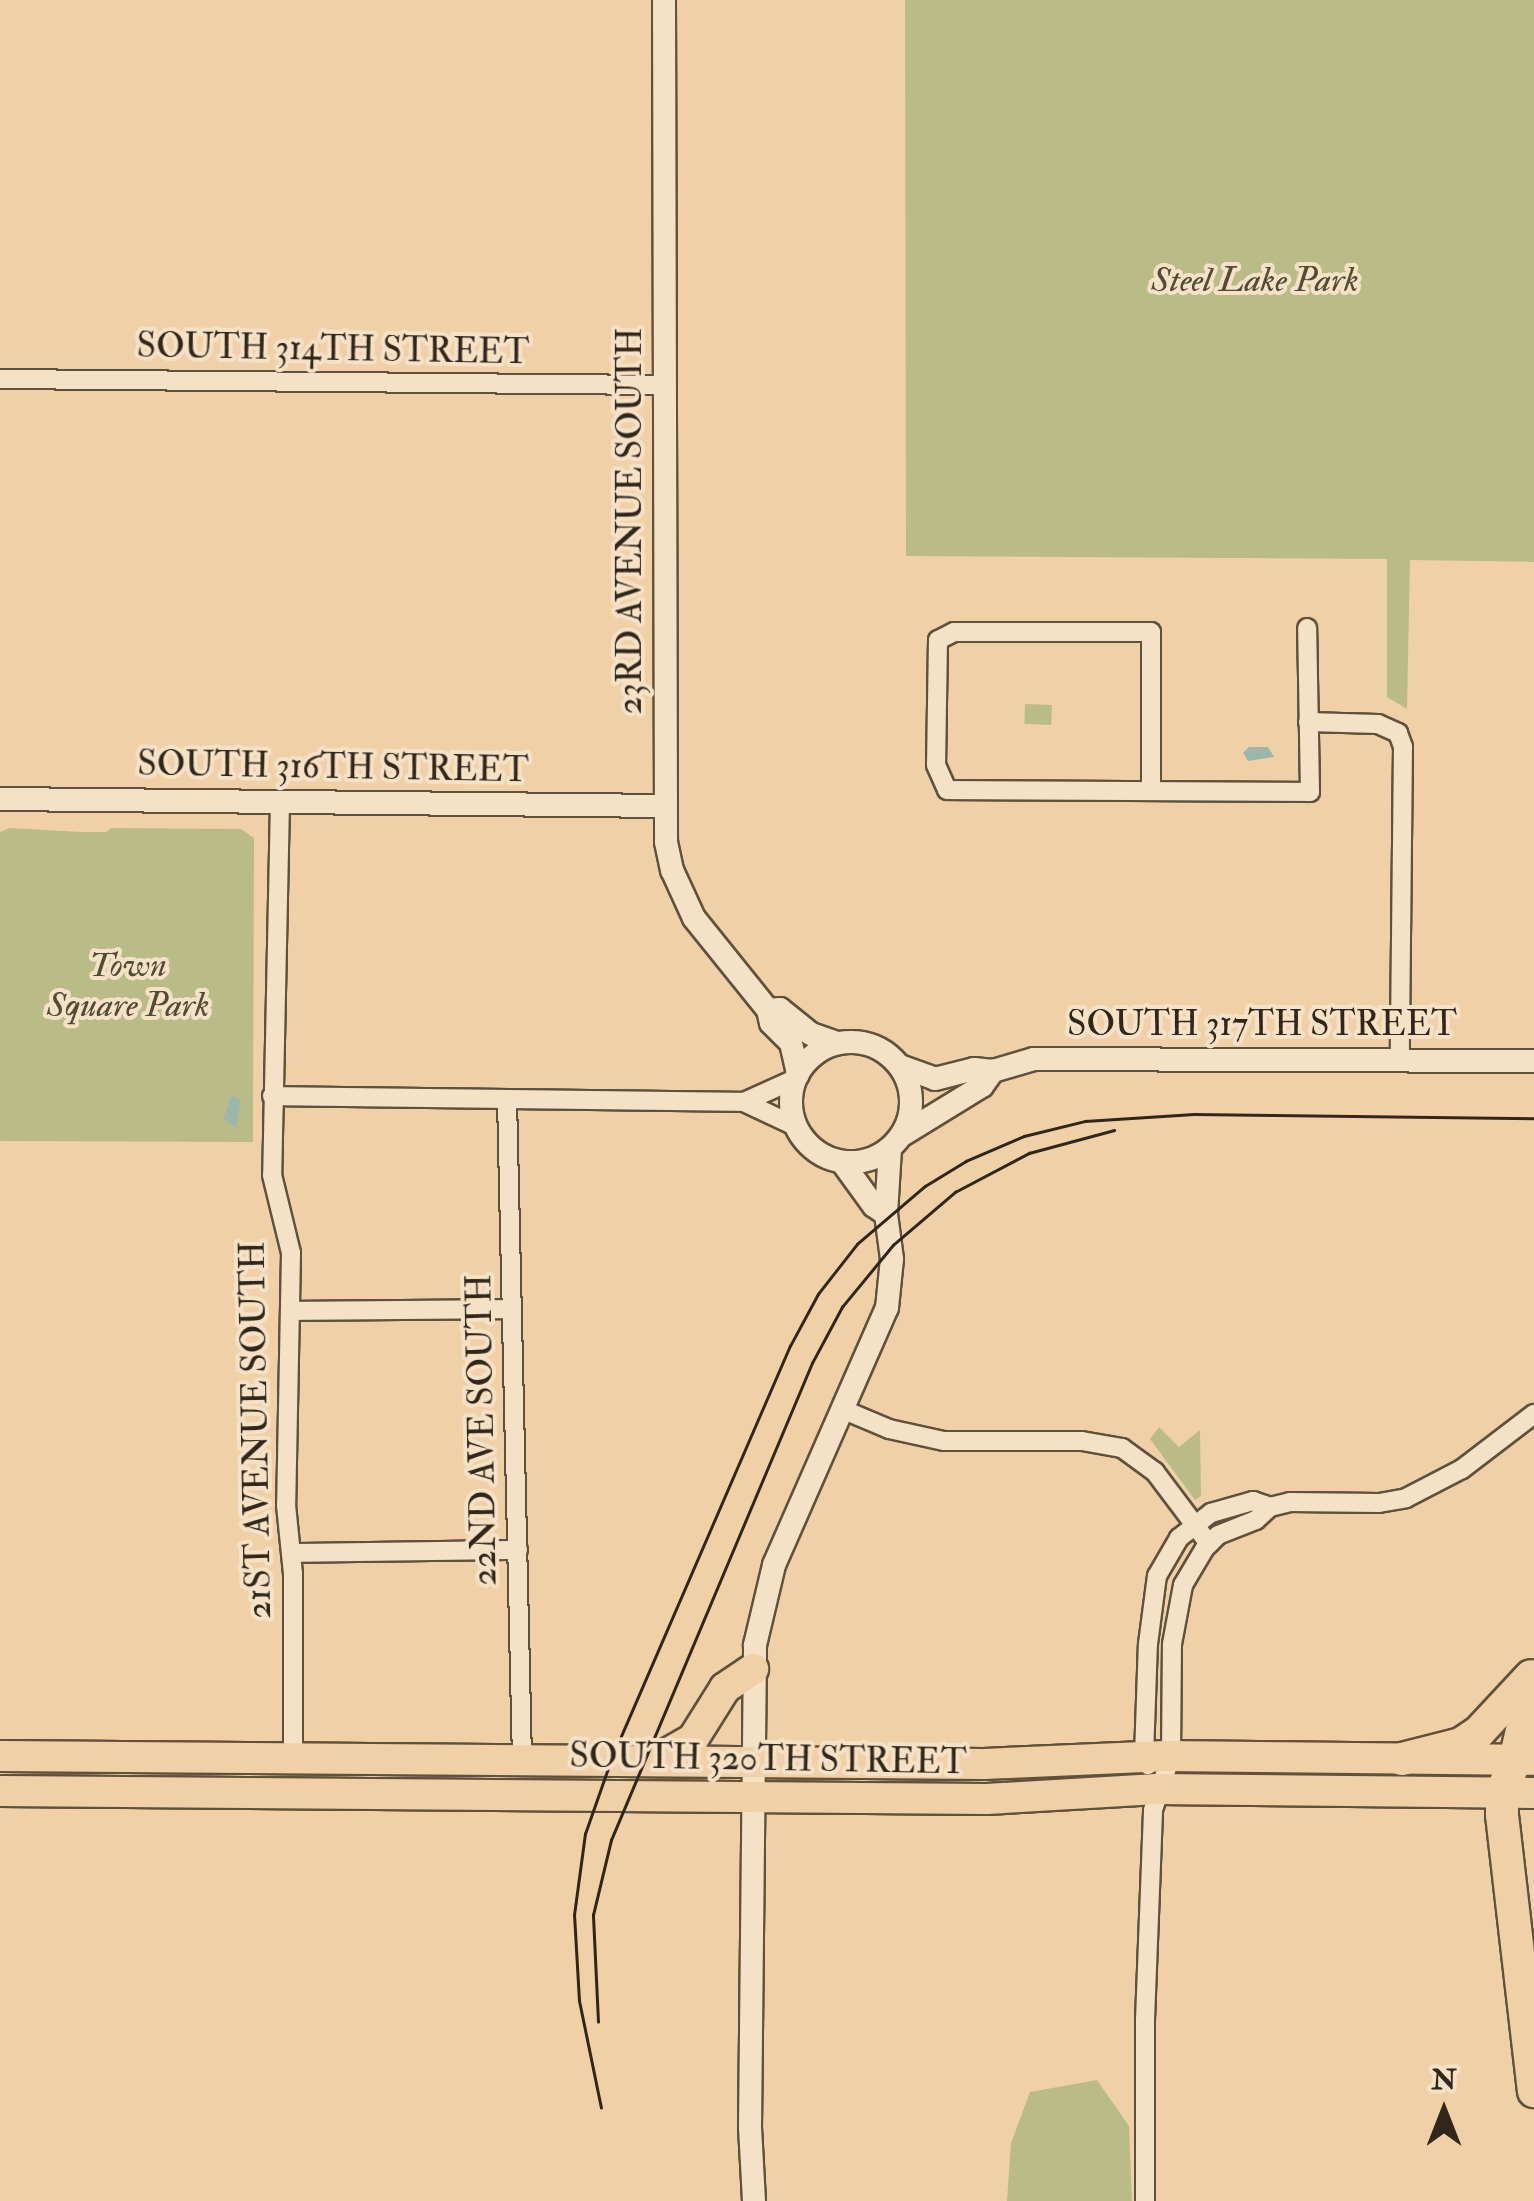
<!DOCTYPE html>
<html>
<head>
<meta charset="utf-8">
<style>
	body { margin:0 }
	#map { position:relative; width:1534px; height:2201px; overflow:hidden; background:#f0d1a7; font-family:"IM FELL Double Pica",serif }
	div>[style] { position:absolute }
	.green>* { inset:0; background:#babc87; transform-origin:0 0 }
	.water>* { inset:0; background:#9ab7a9 }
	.roads { filter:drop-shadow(2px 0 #60513d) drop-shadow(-2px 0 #60513d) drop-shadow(0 2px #60513d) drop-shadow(0 -2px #60513d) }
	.minor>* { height:18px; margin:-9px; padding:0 9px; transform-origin:9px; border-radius:9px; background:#f5e1c6 }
	.tertiary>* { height:22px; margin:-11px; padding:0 11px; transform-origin:11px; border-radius:11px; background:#f5e1c6 }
	.tertiary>.ring { margin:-11px; padding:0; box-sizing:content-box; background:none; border:22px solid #f5e1c6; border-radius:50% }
	.primary>* { height:30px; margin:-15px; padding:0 15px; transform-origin:15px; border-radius:15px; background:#f0d1a7 }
	.motorway>* { height:32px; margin:-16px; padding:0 16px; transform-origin:16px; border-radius:16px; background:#f0d1a7 }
	.tram>* { height:2.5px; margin:-1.25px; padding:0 1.25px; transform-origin:1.25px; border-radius:1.25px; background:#30261a }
	span { translate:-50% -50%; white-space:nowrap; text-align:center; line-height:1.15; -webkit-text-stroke:8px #f5e1c6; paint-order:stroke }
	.park-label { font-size:35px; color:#524c35; font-style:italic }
	.street-label { font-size:35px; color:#30261a }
	.north { position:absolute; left:1394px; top:2061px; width:100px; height:100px; -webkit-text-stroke:8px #f5e1c6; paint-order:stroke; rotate:0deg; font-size:28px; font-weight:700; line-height:40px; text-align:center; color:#30261a }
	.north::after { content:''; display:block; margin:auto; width:35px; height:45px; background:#30261a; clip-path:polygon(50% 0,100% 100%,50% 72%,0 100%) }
</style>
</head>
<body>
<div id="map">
	<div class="green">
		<div style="clip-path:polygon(905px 0,1534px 0,1534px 562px,1410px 560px,1407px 709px,1387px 697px,1387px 559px,906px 556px)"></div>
		<div style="left:1025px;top:704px;width:27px;height:20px;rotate:2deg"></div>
		<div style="clip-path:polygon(10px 828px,82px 832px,106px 832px,111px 828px,241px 829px,254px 838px,253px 1142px,0 1141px,0 832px)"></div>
		<div style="clip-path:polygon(1159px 1427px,1179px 1447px,1200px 1430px,1201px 1496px,1195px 1500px,1150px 1439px)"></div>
		<div style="clip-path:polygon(1097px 2080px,1129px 2126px,1132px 2201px,1007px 2201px,1011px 2143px,1030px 2092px)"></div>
	</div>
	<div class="water">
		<div style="clip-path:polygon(1249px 747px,1268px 747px,1274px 757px,1248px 761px,1243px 753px)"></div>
		<div style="clip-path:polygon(232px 1096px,241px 1099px,236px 1128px,223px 1119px)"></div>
	</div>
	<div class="roads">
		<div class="minor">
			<div style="left:0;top:379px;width:665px;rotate:0.52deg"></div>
			<div style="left:1308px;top:722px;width:70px;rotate:1.6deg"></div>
			<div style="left:1378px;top:724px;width:22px;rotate:24deg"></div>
			<div style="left:1398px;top:733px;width:15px;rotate:70deg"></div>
			<div style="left:1403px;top:747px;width:310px;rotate:90.6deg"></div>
			<div style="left:1151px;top:790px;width:158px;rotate:-90deg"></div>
			<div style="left:1151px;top:632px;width:197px;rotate:180deg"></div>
			<div style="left:954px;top:632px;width:18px;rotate:153deg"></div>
			<div style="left:938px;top:640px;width:125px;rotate:90.9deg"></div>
			<div style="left:936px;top:765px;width:27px;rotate:66deg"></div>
			<div style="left:947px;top:790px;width:363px;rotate:0.3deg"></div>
			<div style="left:1310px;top:792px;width:164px;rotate:-91deg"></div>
			<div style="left:280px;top:802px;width:373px;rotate:91.2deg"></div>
			<div style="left:272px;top:1175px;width:80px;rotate:76.3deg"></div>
			<div style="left:291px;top:1253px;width:252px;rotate:91.1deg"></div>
			<div style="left:286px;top:1505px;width:69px;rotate:84.2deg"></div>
			<div style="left:293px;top:1574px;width:184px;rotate:90deg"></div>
			<div style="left:272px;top:1096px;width:472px;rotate:0.7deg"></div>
			<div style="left:744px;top:1102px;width:56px;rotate:25.2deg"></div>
			<div style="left:507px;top:1099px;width:661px;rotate:88.7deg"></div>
			<div style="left:744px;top:1102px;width:56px;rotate:-24.3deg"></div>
			<div style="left:291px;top:1311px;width:221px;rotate:-0.5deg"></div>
			<div style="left:844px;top:1410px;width:49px;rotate:22.9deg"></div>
			<div style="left:889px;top:1429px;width:56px;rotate:12.3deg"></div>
			<div style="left:944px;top:1441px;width:138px"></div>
			<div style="left:1082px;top:1441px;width:41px;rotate:9.9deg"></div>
			<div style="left:1122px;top:1448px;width:41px;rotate:36deg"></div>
			<div style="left:1155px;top:1472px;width:90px;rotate:53.1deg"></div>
			<div style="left:291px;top:1553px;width:227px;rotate:-0.8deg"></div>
			<div style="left:1148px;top:1765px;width:10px;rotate:-114deg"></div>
			<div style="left:1144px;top:1756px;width:112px;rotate:-88deg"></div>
			<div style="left:1148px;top:1644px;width:69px;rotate:-82.5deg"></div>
			<div style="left:1157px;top:1576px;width:44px;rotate:-59.9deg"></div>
			<div style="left:1179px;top:1538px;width:41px;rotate:-38deg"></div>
			<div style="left:1211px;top:1513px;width:44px;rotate:-15.9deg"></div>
			<div style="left:1253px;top:1501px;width:18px;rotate:19deg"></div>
			<div style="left:1145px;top:2201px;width:181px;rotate:-90deg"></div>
			<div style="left:1145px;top:2020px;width:210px;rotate:-87.8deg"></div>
			<div style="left:1153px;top:1810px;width:57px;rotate:-71.6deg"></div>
			<div style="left:1171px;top:1756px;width:112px;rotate:-89.5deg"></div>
			<div style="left:1172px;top:1644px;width:60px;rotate:-79.4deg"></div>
			<div style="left:1183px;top:1585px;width:43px;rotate:-59.3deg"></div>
			<div style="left:1205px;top:1548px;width:18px;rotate:-45deg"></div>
			<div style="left:1218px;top:1535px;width:41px;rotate:-21.5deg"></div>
			<div style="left:1256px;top:1520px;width:19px;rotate:-43deg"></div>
			<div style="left:1270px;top:1507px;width:21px;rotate:-14deg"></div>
			<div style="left:1290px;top:1502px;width:89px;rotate:0.6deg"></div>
			<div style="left:1379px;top:1503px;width:27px;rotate:-10deg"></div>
			<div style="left:1406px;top:1498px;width:63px;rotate:-27.4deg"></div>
			<div style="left:1462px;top:1469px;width:91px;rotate:-37.4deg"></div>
		</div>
		<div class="tertiary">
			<div style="left:664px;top:0;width:842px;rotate:89.86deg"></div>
			<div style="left:666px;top:842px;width:29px;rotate:78deg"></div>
			<div style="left:672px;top:870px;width:53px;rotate:65.4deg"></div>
			<div style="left:694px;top:918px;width:118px;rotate:51.2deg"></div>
			<div style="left:768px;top:1010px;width:13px;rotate:77deg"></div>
			<div style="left:771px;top:1023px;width:28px;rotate:45deg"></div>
			<div style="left:791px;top:1043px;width:32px;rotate:77deg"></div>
			<div style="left:0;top:799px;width:664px;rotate:0.6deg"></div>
			<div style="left:768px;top:1010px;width:12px;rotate:-5deg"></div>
			<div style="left:780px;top:1009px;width:40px;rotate:39deg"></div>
			<div style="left:811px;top:1034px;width:28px;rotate:19deg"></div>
			<div class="ring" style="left:791px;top:1042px;width:98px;height:98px"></div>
			<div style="left:900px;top:1066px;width:37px;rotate:20deg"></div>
			<div style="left:935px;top:1079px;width:40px;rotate:-14.4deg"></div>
			<div style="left:974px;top:1069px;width:19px;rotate:6deg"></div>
			<div style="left:902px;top:1135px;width:94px;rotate:-31.5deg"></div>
			<div style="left:982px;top:1086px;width:19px;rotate:-54deg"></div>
			<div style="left:993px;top:1071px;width:43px;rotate:-16.3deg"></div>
			<div style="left:1034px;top:1059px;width:500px;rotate:0.23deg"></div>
			<div style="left:842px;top:1162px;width:54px;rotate:54deg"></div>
			<div style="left:874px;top:1206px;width:14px;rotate:34deg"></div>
			<div style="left:754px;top:2201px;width:73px;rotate:-93.1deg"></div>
			<div style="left:750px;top:2128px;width:483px;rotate:-89.4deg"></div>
			<div style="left:755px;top:1645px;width:82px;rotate:-76.6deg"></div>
			<div style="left:774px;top:1565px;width:281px;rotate:-66.3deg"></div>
			<div style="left:887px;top:1308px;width:49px;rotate:-84.2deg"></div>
			<div style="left:892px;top:1259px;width:45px;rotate:-97.6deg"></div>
			<div style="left:886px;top:1214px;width:65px;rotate:-86.5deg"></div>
		</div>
		<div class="primary">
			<div style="left:0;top:1756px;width:984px;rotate:0.47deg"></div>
			<div style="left:984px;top:1764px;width:182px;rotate:-2.5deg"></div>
			<div style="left:1166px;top:1756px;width:368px;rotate:0.6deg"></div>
			<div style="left:656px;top:1760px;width:43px;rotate:-29.6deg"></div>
			<div style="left:693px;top:1739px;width:60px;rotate:-57.9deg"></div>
			<div style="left:725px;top:1688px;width:34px;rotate:-34deg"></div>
			<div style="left:0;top:1791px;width:987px;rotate:0.46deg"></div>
			<div style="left:987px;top:1799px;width:170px;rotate:-3.4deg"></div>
			<div style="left:1157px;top:1789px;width:377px;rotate:0.6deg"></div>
		</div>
		<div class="motorway">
			<div style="left:1524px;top:1686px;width:23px;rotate:83deg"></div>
			<div style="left:1527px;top:1709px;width:52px;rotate:103.2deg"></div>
			<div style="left:1515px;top:1760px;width:35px;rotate:112deg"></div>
			<div style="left:1502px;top:1792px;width:23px;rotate:90deg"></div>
			<div style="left:1502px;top:1815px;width:278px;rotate:83.4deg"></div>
			<div style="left:1402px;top:1759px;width:61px;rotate:-14.3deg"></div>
			<div style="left:1461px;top:1744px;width:22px;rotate:-34deg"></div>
			<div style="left:1479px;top:1732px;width:76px;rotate:-47.1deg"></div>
		</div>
	</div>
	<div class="tram">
		<div style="left:598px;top:2022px;width:107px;rotate:-92.7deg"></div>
		<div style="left:593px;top:1915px;width:77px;rotate:-76.5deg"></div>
		<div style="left:611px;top:1840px;width:518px;rotate:-67.15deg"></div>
		<div style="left:812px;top:1363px;width:64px;rotate:-61.8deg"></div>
		<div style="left:842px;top:1307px;width:80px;rotate:-50.6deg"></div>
		<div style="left:893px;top:1245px;width:82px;rotate:-40.5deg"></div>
		<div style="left:955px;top:1192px;width:84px;rotate:-27.8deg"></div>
		<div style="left:1029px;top:1153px;width:88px;rotate:-15.1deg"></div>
		<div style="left:601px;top:2108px;width:109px;rotate:-101.6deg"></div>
		<div style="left:579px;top:2001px;width:86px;rotate:-93.3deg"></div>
		<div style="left:574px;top:1915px;width:82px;rotate:-82.3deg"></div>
		<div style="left:585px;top:1834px;width:82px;rotate:-70.7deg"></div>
		<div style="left:612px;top:1757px;width:448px;rotate:-66.6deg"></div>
		<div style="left:790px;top:1346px;width:59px;rotate:-61.7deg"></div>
		<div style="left:818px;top:1294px;width:63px;rotate:-52deg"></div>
		<div style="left:857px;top:1244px;width:89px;rotate:-40.5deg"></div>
		<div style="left:925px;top:1186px;width:48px;rotate:-31.4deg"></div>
		<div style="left:966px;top:1161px;width:63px;rotate:-23.3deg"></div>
		<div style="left:1024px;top:1136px;width:63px;rotate:-13.8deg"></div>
		<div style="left:1085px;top:1121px;width:109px;rotate:-3.7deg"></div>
		<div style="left:1194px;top:1114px;width:340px;rotate:0.7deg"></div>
	</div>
	<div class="park-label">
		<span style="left:1255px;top:280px">Steel Lake Park</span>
		<span style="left:128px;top:985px">Town<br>Square Park</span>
	</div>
	<div class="street-label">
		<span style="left:333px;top:349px;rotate:1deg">SOUTH 314TH STREET</span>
		<span style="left:630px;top:521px;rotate:-90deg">23RD AVENUE SOUTH</span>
		<span style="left:333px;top:767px;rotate:1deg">SOUTH 316TH STREET</span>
		<span style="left:1262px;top:1024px">SOUTH 317TH STREET</span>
		<span style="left:256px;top:1430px;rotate:-91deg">21ST AVENUE SOUTH</span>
		<span style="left:482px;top:1430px;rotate:-91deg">22ND AVE SOUTH</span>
		<span style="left:768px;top:1759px;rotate:1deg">SOUTH 320TH STREET</span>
	</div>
	<div class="north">N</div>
</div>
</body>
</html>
